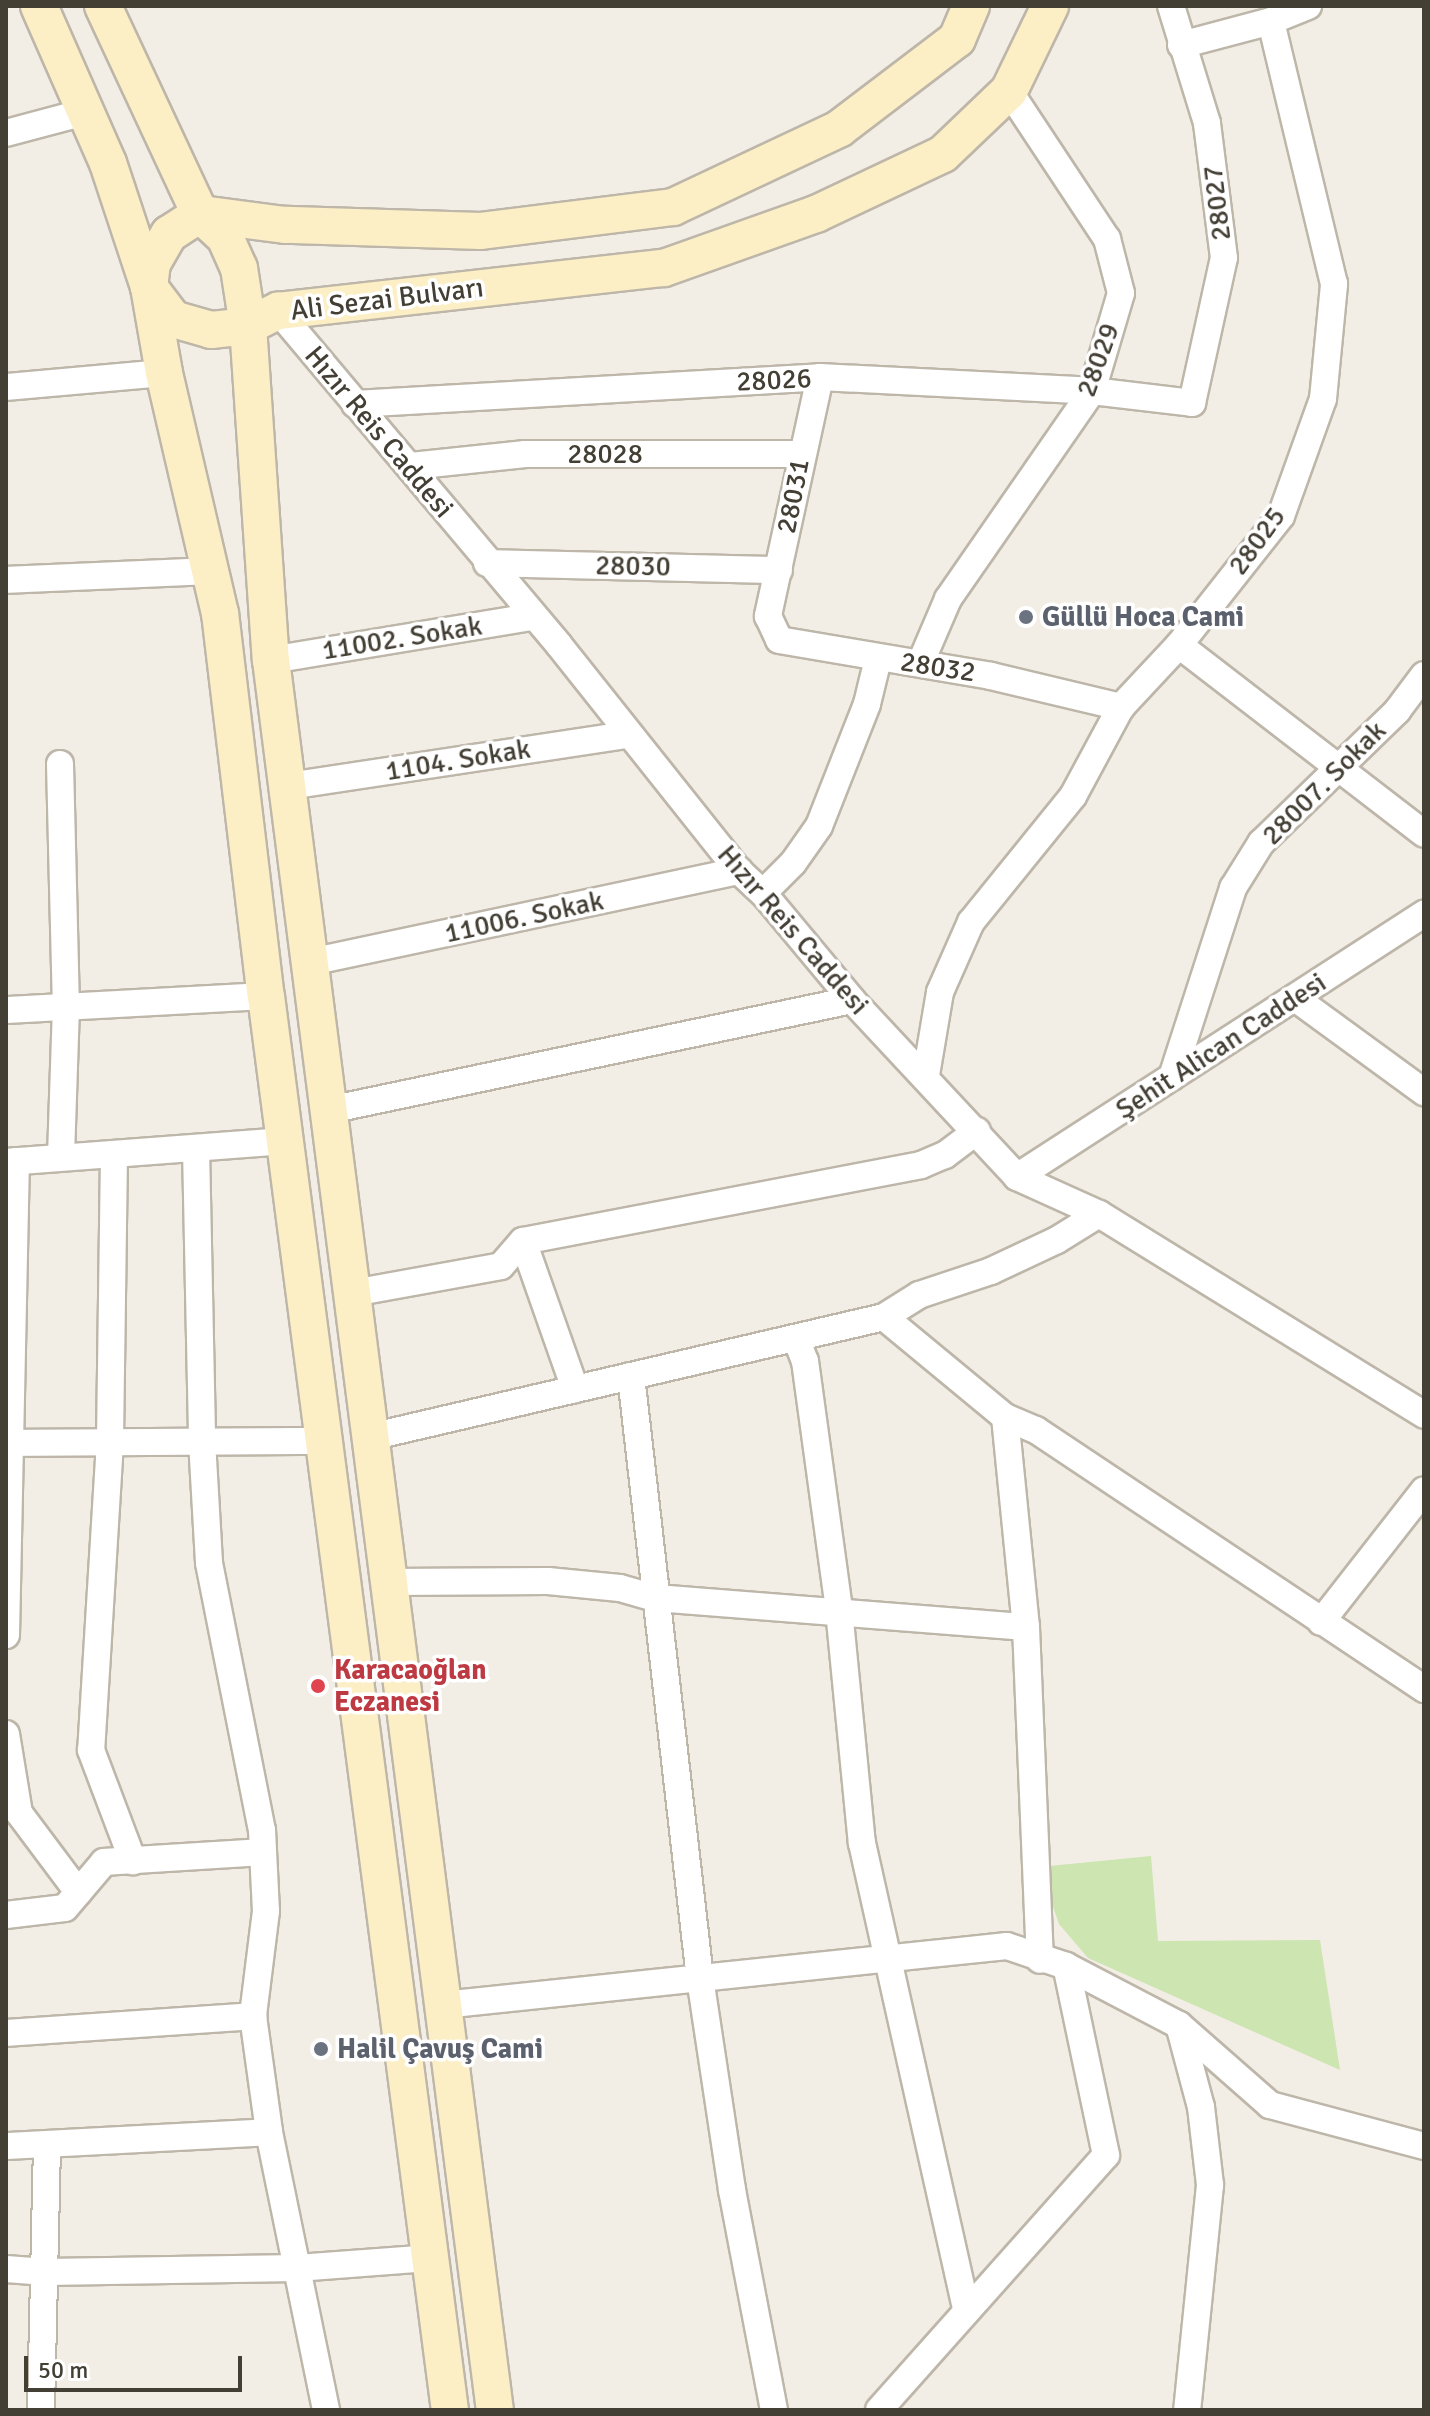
<!DOCTYPE html>
<html>
<head>
<meta charset="utf-8">
<style>
	body { margin:0 }
	#map { position:relative; width:1430px; height:2416px; overflow:hidden; background:#f2eee6; font-family:Signika,sans-serif }
	div>[style] { position:absolute }
	.green>* { inset:0; background:#cde5b0 }
	.roads { filter:drop-shadow(2px 0 #bdb6a9) drop-shadow(-2px 0 #bdb6a9) drop-shadow(0 2px #bdb6a9) drop-shadow(0 -2px #bdb6a9) }
	.minor>* { height:26px; margin:-13px; padding:0 13px; transform-origin:13px; border-radius:13px; background:#fff }
	.secondary>* { height:36px; margin:-18px; padding:0 18px; transform-origin:18px; border-radius:18px; background:#fcefc6 }
	.dots>* { width:22px; height:22px; translate:-50% -50%; box-sizing:border-box; border:4px solid #fff; border-radius:50% }
	span { translate:-50% -50%; white-space:nowrap; text-align:center; line-height:1.15; -webkit-text-stroke:7px #fff; paint-order:stroke }
	.street-label { font-size:28px; color:#443f35 }
	.worship-label { font-size:28px; color:#5b616d; font-weight:700 }
	.left { translate:0 -50%; text-align:left }
	.health-label { font-size:28px; color:#be3a42; font-weight:700 }
	.frame { position:absolute; inset:0; border:8px solid #443f35; pointer-events:none }
	.scale { position:absolute; left:24px; top:2356px; width:218px; height:36px; box-sizing:border-box; border:4px solid #443f35; border-top:0; padding-left:10px; font-size:24px; line-height:28px; white-space:nowrap; color:#443f35; -webkit-text-stroke:6px #fff; paint-order:stroke }
</style>
</head>
<body>
<div id="map">
	<div class="green">
		<div style="clip-path:polygon(1151px 1856px,1158px 1941px,1320px 1940px,1340px 2070px,1088px 1958px,1059px 1924px,1039px 1867px)"></div>
	</div>
	<div class="roads">
		<div class="minor">
			<div style="left:1181px;top:45px;width:93px;rotate:-14.9deg"></div>
			<div style="left:1271px;top:21px;width:40px;rotate:-22deg"></div>
			<div style="left:6px;top:133px;width:82px;rotate:-14.9deg"></div>
			<div style="left:278px;top:311px;width:436px;rotate:49.9deg"></div>
			<div style="left:559px;top:645px;width:289px;rotate:51.5deg"></div>
			<div style="left:739px;top:871px;width:33px;rotate:43deg"></div>
			<div style="left:763px;top:893px;width:139px;rotate:50.2deg"></div>
			<div style="left:852px;top:1000px;width:242px;rotate:47deg"></div>
			<div style="left:1017px;top:1177px;width:90px;rotate:24.3deg"></div>
			<div style="left:1099px;top:1214px;width:382px;rotate:31.7deg"></div>
			<div style="left:820px;top:377px;width:245px;rotate:102.3deg"></div>
			<div style="left:768px;top:616px;width:26px;rotate:65deg"></div>
			<div style="left:779px;top:640px;width:215px;rotate:9.6deg"></div>
			<div style="left:991px;top:676px;width:134px;rotate:13.4deg"></div>
			<div style="left:6px;top:387px;width:159px;rotate:-5.1deg"></div>
			<div style="left:355px;top:404px;width:466px;rotate:-3.3deg"></div>
			<div style="left:820px;top:377px;width:272px;rotate:2.9deg"></div>
			<div style="left:1092px;top:391px;width:101px;rotate:6.8deg"></div>
			<div style="left:1192px;top:403px;width:148px;rotate:-77.6deg"></div>
			<div style="left:1224px;top:258px;width:136px;rotate:-97.2deg"></div>
			<div style="left:1207px;top:123px;width:122px;rotate:-107.1deg"></div>
			<div style="left:411px;top:466px;width:115px;rotate:-6deg"></div>
			<div style="left:525px;top:454px;width:275px"></div>
			<div style="left:487px;top:563px;width:292px;rotate:1.4deg"></div>
			<div style="left:6px;top:580px;width:204px;rotate:-2.5deg"></div>
			<div style="left:1179px;top:645px;width:309px;rotate:37.6deg"></div>
			<div style="left:271px;top:660px;width:265px;rotate:-9.4deg"></div>
			<div style="left:921px;top:662px;width:69px;rotate:-66.8deg"></div>
			<div style="left:948px;top:599px;width:253px;rotate:-55.3deg"></div>
			<div style="left:1092px;top:391px;width:102px;rotate:-73.5deg"></div>
			<div style="left:1121px;top:293px;width:56px;rotate:-104.5deg"></div>
			<div style="left:1107px;top:239px;width:178px;rotate:-123.5deg"></div>
			<div style="left:60px;top:764px;width:242px;rotate:88.6deg"></div>
			<div style="left:66px;top:1006px;width:150px;rotate:91.9deg"></div>
			<div style="left:289px;top:786px;width:342px;rotate:-8.6deg"></div>
			<div style="left:763px;top:893px;width:42px;rotate:-45deg"></div>
			<div style="left:793px;top:863px;width:45px;rotate:-54.9deg"></div>
			<div style="left:819px;top:826px;width:131px;rotate:-68.5deg"></div>
			<div style="left:867px;top:704px;width:46px;rotate:-76.3deg"></div>
			<div style="left:310px;top:962px;width:439px;rotate:-12deg"></div>
			<div style="left:1295px;top:998px;width:160px;rotate:36.1deg"></div>
			<div style="left:6px;top:1010px;width:260px;rotate:-3.1deg"></div>
			<div style="left:926px;top:1075px;width:84px;rotate:-80.4deg"></div>
			<div style="left:940px;top:992px;width:77px;rotate:-66.1deg"></div>
			<div style="left:971px;top:922px;width:162px;rotate:-51deg"></div>
			<div style="left:1073px;top:796px;width:101px;rotate:-61.7deg"></div>
			<div style="left:1121px;top:707px;width:85px;rotate:-46.9deg"></div>
			<div style="left:1179px;top:645px;width:164px;rotate:-51.7deg"></div>
			<div style="left:1281px;top:516px;width:124px;rotate:-70.3deg"></div>
			<div style="left:1323px;top:399px;width:116px;rotate:-84.5deg"></div>
			<div style="left:1334px;top:284px;width:270px;rotate:-103.5deg"></div>
			<div style="left:1172px;top:1077px;width:199px;rotate:-72.1deg"></div>
			<div style="left:1233px;top:888px;width:53px;rotate:-58.1deg"></div>
			<div style="left:1261px;top:843px;width:190px;rotate:-44.1deg"></div>
			<div style="left:1397px;top:711px;width:45px;rotate:-53.1deg"></div>
			<div style="left:329px;top:1110px;width:534px;rotate:-11.88deg"></div>
			<div style="left:196px;top:1148px;width:293px;rotate:88.8deg"></div>
			<div style="left:202px;top:1441px;width:122px;rotate:86.7deg"></div>
			<div style="left:209px;top:1563px;width:272px;rotate:78.8deg"></div>
			<div style="left:262px;top:1830px;width:81px;rotate:87.2deg"></div>
			<div style="left:266px;top:1911px;width:106px;rotate:97.1deg"></div>
			<div style="left:253px;top:2016px;width:117px;rotate:82.1deg"></div>
			<div style="left:269px;top:2132px;width:284px;rotate:78.4deg"></div>
			<div style="left:114px;top:1154px;width:288px;rotate:90.8deg"></div>
			<div style="left:110px;top:1442px;width:309px;rotate:93.5deg"></div>
			<div style="left:91px;top:1750px;width:119px;rotate:69.3deg"></div>
			<div style="left:6px;top:1162px;width:280px;rotate:-4.3deg"></div>
			<div style="left:1017px;top:1177px;width:485px;rotate:-32.9deg"></div>
			<div style="left:523px;top:1241px;width:157px;rotate:70.6deg"></div>
			<div style="left:353px;top:1293px;width:150px;rotate:-10.3deg"></div>
			<div style="left:501px;top:1266px;width:33px;rotate:-49deg"></div>
			<div style="left:523px;top:1241px;width:405px;rotate:-10.8deg"></div>
			<div style="left:921px;top:1165px;width:26px;rotate:-23deg"></div>
			<div style="left:945px;top:1155px;width:40px;rotate:-37deg"></div>
			<div style="left:884px;top:1317px;width:157px;rotate:39.6deg"></div>
			<div style="left:1005px;top:1417px;width:34px;rotate:23deg"></div>
			<div style="left:1036px;top:1430px;width:467px;rotate:33.7deg"></div>
			<div style="left:796px;top:1338px;width:25px;rotate:69deg"></div>
			<div style="left:805px;top:1361px;width:251px;rotate:82.2deg"></div>
			<div style="left:839px;top:1610px;width:234px;rotate:84.4deg"></div>
			<div style="left:862px;top:1843px;width:478px;rotate:77.4deg"></div>
			<div style="left:631px;top:1376px;width:606px;rotate:83.46deg"></div>
			<div style="left:700px;top:1978px;width:214px;rotate:81.4deg"></div>
			<div style="left:732px;top:2190px;width:224px;rotate:79.2deg"></div>
			<div style="left:1005px;top:1417px;width:211px;rotate:84.3deg"></div>
			<div style="left:1026px;top:1627px;width:333px;rotate:87.6deg"></div>
			<div style="left:370px;top:1437px;width:528px;rotate:-13.14deg"></div>
			<div style="left:884px;top:1317px;width:41px;rotate:-32.2deg"></div>
			<div style="left:919px;top:1295px;width:76px;rotate:-18.4deg"></div>
			<div style="left:991px;top:1271px;width:73px;rotate:-25.2deg"></div>
			<div style="left:1057px;top:1240px;width:49px;rotate:-31.8deg"></div>
			<div style="left:6px;top:1443px;width:319px;rotate:-0.4deg"></div>
			<div style="left:389px;top:1582px;width:159px;rotate:-0.4deg"></div>
			<div style="left:548px;top:1581px;width:72px;rotate:5.6deg"></div>
			<div style="left:620px;top:1588px;width:37px;rotate:16deg"></div>
			<div style="left:656px;top:1598px;width:371px;rotate:4.5deg"></div>
			<div style="left:1321px;top:1622px;width:167px;rotate:-52deg"></div>
			<div style="left:6px;top:1635px;width:474px;rotate:-88.8deg"></div>
			<div style="left:6px;top:1734px;width:80px;rotate:80.7deg"></div>
			<div style="left:19px;top:1813px;width:99px;rotate:53.2deg"></div>
			<div style="left:6px;top:1915px;width:59px;rotate:-6.8deg"></div>
			<div style="left:65px;top:1908px;width:60px;rotate:-49.7deg"></div>
			<div style="left:104px;top:1862px;width:159px;rotate:-3.6deg"></div>
			<div style="left:443px;top:2005px;width:567px;rotate:-5.97deg"></div>
			<div style="left:1007px;top:1946px;width:62px;rotate:18.7deg"></div>
			<div style="left:1066px;top:1966px;width:127px;rotate:27.6deg"></div>
			<div style="left:1179px;top:2025px;width:121px;rotate:41.3deg"></div>
			<div style="left:1270px;top:2105px;width:159px;rotate:14.9deg"></div>
			<div style="left:1179px;top:2025px;width:85px;rotate:75deg"></div>
			<div style="left:1201px;top:2107px;width:79px;rotate:83.4deg"></div>
			<div style="left:1210px;top:2185px;width:226px;rotate:95.8deg"></div>
			<div style="left:6px;top:2033px;width:248px;rotate:-3.9deg"></div>
			<div style="left:6px;top:2146px;width:263px;rotate:-3deg"></div>
			<div style="left:6px;top:2269px;width:40px;rotate:4.3deg"></div>
			<div style="left:46px;top:2272px;width:251px;rotate:-0.9deg"></div>
			<div style="left:297px;top:2268px;width:132px;rotate:-4.3deg"></div>
			<div style="left:41px;top:2410px;width:263px;rotate:-88.7deg"></div>
			<div style="left:879px;top:2410px;width:341px;rotate:-48.3deg"></div>
			<div style="left:1106px;top:2155px;width:193px;rotate:-101.9deg"></div>
		</div>
		<div class="secondary">
			<div style="left:39px;top:6px;width:171px;rotate:66.3deg"></div>
			<div style="left:108px;top:163px;width:131px;rotate:71.7deg"></div>
			<div style="left:149px;top:287px;width:87px;rotate:80.1deg"></div>
			<div style="left:164px;top:373px;width:246px;rotate:76.9deg"></div>
			<div style="left:220px;top:613px;width:386px;rotate:83.2deg"></div>
			<div style="left:266px;top:996px;width:1426px;rotate:82.59deg"></div>
			<div style="left:103px;top:6px;width:230px;rotate:65deg"></div>
			<div style="left:200px;top:214px;width:34px;rotate:43deg"></div>
			<div style="left:225px;top:237px;width:34px;rotate:66deg"></div>
			<div style="left:239px;top:268px;width:59px;rotate:81.2deg"></div>
			<div style="left:248px;top:326px;width:335px;rotate:86.1deg"></div>
			<div style="left:271px;top:660px;width:1764px;rotate:82.71deg"></div>
			<div style="left:971px;top:6px;width:36px;rotate:113deg"></div>
			<div style="left:957px;top:39px;width:148px;rotate:142.7deg"></div>
			<div style="left:839px;top:129px;width:183px;rotate:154.8deg"></div>
			<div style="left:673px;top:207px;width:193px;rotate:172.9deg"></div>
			<div style="left:481px;top:231px;width:196px;rotate:-178.2deg"></div>
			<div style="left:285px;top:225px;width:86px;rotate:-172.6deg"></div>
			<div style="left:200px;top:214px;width:37px;rotate:147deg"></div>
			<div style="left:169px;top:234px;width:34px;rotate:120deg"></div>
			<div style="left:152px;top:263px;width:24px;rotate:97deg"></div>
			<div style="left:149px;top:287px;width:40px;rotate:53deg"></div>
			<div style="left:173px;top:319px;width:40px;rotate:16deg"></div>
			<div style="left:211px;top:330px;width:37px;rotate:-6deg"></div>
			<div style="left:248px;top:326px;width:34px;rotate:-27deg"></div>
			<div style="left:278px;top:311px;width:388px;rotate:-6.4deg"></div>
			<div style="left:664px;top:268px;width:161px;rotate:-19.6deg"></div>
			<div style="left:816px;top:214px;width:140px;rotate:-25.3deg"></div>
			<div style="left:943px;top:154px;width:91px;rotate:-43.7deg"></div>
			<div style="left:1009px;top:91px;width:94px;rotate:-64.2deg"></div>
		</div>
	</div>
	<div class="dots">
		<div style="left:1026px;top:617px;background:#6b7280"></div>
		<div style="left:318px;top:1686px;background:#e0444e"></div>
		<div style="left:321px;top:2049px;background:#6b7280"></div>
	</div>
	<div class="street-label">
		<span style="left:1217px;top:203px;rotate:-97deg">28027</span>
		<span style="left:387px;top:299px;rotate:-7deg">Ali Sezai Bulvarı</span>
		<span style="left:1098px;top:360px;rotate:-70deg">28029</span>
		<span style="left:774px;top:380px;rotate:-3deg">28026</span>
		<span style="left:379px;top:432px;rotate:50deg">Hızır Reis Caddesi</span>
		<span style="left:605px;top:454px">28028</span>
		<span style="left:793px;top:496px;rotate:-79deg">28031</span>
		<span style="left:1257px;top:541px;rotate:-54deg">28025</span>
		<span style="left:633px;top:566px;rotate:1deg">28030</span>
		<span style="left:402px;top:638px;rotate:-9deg">11002. Sokak</span>
		<span style="left:938px;top:667px;rotate:9deg">28032</span>
		<span style="left:458px;top:760px;rotate:-9deg">1104. Sokak</span>
		<span style="left:1324px;top:783px;rotate:-45deg">28007. Sokak</span>
		<span style="left:524px;top:917px;rotate:-12deg">11006. Sokak</span>
		<span style="left:793px;top:930px;rotate:49deg">Hızır Reis Caddesi</span>
		<span style="left:1221px;top:1046px;rotate:-33deg">Şehit Alican Caddesi</span>
	</div>
	<div class="worship-label">
		<span class="left" style="left:1042px;top:617px">Güllü Hoca Cami</span>
		<span class="left" style="left:337px;top:2049px">Halil Çavuş Cami</span>
	</div>
	<div class="health-label">
		<span class="left" style="left:334px;top:1686px">Karacaoğlan<br>Eczanesi</span>
	</div>
	<div class="frame"></div>
	<div class="scale">50 m</div>
</div>
</body>
</html>
